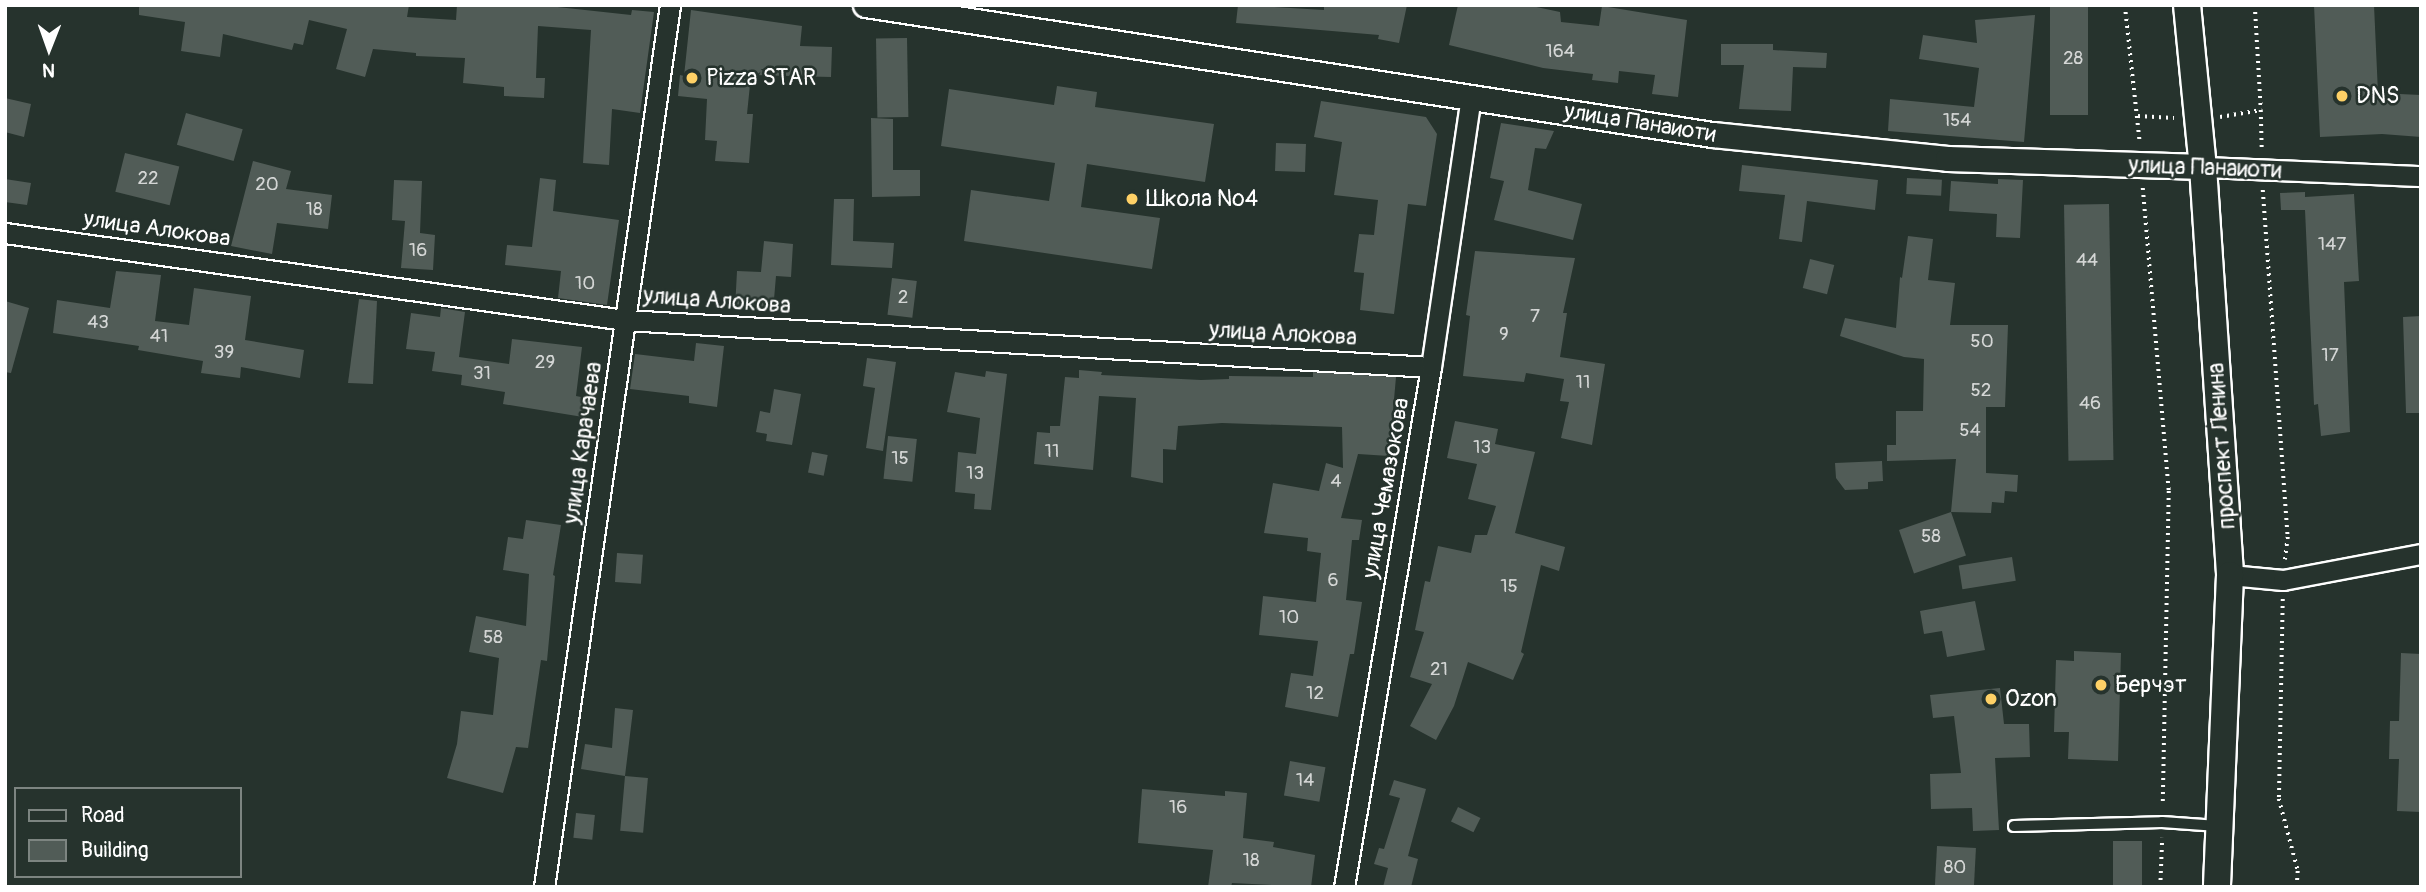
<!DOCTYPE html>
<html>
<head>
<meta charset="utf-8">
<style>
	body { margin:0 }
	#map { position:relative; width:2426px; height:892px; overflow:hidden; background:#26332d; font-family:Pangolin,sans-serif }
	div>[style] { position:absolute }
	.building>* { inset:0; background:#515c57; transform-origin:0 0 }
	.path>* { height:3.5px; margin-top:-1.75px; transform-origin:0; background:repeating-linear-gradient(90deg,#fff 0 2px,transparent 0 7px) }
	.roads { filter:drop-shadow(2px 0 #fff) drop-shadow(-2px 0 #fff) drop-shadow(0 2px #fff) drop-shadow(0 -2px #fff) }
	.service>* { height:10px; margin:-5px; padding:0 5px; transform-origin:5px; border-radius:5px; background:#26332d }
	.minor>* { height:19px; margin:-9.5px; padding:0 9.5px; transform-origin:9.5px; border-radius:9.5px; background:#26332d }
	.tertiary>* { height:24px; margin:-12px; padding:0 12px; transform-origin:12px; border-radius:12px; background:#26332d }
	.secondary>* { height:26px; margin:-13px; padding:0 13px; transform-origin:13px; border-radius:13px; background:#26332d }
	.dots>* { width:19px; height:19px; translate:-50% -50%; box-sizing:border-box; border:4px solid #26332d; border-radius:50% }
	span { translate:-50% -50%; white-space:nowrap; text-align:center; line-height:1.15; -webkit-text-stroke:5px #26332d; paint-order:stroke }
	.number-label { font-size:19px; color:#d4d6d5 }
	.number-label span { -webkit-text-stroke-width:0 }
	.poi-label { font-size:23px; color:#fff }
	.left { translate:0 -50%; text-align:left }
	.street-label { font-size:23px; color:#fff }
	.frame { position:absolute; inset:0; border:7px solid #fff; pointer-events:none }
	.legend { position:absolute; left:14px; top:787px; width:228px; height:91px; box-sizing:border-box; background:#26332d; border:2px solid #7d8581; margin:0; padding:9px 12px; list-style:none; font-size:21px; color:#fff }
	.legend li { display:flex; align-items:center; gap:14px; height:35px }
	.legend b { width:35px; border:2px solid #7d8581 }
	.north { position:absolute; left:14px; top:14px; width:70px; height:70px; -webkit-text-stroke:5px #26332d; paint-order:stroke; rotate:181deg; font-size:19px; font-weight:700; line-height:28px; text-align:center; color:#fff }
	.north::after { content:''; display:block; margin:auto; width:24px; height:32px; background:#fff; clip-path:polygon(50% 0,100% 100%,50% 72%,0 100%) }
</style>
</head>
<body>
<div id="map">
	<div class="building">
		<div style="clip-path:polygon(139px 5px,409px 5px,407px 17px,456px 20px,457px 5px,539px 5px,631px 15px,632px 10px,654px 12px,640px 113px,612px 109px,609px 165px,583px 163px,591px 30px,538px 26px,536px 78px,545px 78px,544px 98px,504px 96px,504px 87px,463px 83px,465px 58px,416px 56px,416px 53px,373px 49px,365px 77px,336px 69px,347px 29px,309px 20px,303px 45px,294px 43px,292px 50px,223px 34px,220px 57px,181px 51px,185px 22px,139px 15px)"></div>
		<div style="clip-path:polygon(1238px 5px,1324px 10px,1324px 5px,1407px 5px,1399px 43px,1378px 39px,1379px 35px,1236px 23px)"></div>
		<div style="clip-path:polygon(1458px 5px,1527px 5px,1560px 12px,1561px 22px,1599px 26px,1602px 6px,1687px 20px,1678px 97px,1652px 94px,1655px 75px,1619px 71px,1618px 83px,1592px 80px,1593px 74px,1543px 68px,1449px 45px)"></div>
		<div style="left:2050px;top:5px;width:38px;height:110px"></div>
		<div style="clip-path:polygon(2314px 5px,2374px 5px,2378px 93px,2421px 95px,2421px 137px,2382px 134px,2320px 137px)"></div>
		<div style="clip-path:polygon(691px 10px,802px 26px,800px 46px,832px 47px,831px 77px,751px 75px,747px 114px,753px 114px,749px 163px,715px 161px,717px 141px,705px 140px,707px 99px,678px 96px,680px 75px,684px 76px)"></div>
		<div style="clip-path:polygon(2035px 15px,2024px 142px,1888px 131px,1890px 99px,1974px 107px,1979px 68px,1919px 59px,1923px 35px,1977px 43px,1975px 20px)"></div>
		<div style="left:907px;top:38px;width:79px;height:31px;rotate:89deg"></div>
		<div style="clip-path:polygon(1721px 44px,1773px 44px,1773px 50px,1827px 53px,1826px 68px,1793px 67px,1791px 111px,1739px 109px,1744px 65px,1721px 65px)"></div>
		<div style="clip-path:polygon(1057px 86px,1097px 92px,1095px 107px,1214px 124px,1205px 182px,1087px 164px,1081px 207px,1160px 218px,1152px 269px,964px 241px,971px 190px,1049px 201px,1055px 163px,941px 146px,949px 89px,1054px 105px)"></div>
		<div style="clip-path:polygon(5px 98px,31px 104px,24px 137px,5px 132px)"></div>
		<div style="clip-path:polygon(1321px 101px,1426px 117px,1437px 134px,1426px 206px,1408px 204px,1394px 314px,1360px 310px,1364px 273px,1354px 272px,1359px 234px,1374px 235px,1378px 200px,1334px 195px,1342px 142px,1314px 137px)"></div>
		<div style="left:186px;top:113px;width:59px;height:33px;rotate:16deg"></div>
		<div style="clip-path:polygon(871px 118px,893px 119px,893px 170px,920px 170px,920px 196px,872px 197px)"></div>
		<div style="clip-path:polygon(1501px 123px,1554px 131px,1546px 149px,1535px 148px,1528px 190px,1582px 204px,1573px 240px,1494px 220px,1504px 181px,1490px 178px)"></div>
		<div style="left:1276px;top:143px;width:30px;height:28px;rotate:2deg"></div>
		<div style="left:125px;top:153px;width:56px;height:40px;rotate:14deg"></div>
		<div style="clip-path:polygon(253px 161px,291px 171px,286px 189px,332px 195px,328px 229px,277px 223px,272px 254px,231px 246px)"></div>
		<div style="clip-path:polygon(1742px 165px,1878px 180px,1875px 210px,1807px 201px,1802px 242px,1779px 239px,1785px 195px,1739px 191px)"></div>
		<div style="clip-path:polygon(540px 178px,556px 180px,553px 211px,619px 220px,607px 305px,558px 298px,561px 271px,505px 265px,507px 245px,532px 247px)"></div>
		<div style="left:1907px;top:178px;width:35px;height:16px;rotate:3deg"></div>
		<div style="clip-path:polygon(5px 179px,31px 183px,27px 205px,5px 202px)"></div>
		<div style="clip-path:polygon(1998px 179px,2023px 180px,2020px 238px,1996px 237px,1997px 214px,1949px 211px,1951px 181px,1998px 184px)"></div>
		<div style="clip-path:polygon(394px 180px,422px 181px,420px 233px,435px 235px,433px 270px,401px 268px,405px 221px,392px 220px)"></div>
		<div style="clip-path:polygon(2305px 192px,2305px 197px,2354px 194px,2359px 281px,2344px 282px,2350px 432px,2321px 436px,2318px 404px,2314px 405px,2305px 210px,2281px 210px,2280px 193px)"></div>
		<div style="clip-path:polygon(834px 199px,854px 199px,853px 241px,894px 243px,892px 268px,831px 265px)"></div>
		<div style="left:2109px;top:204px;width:256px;height:45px;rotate:89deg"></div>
		<div style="clip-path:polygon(1908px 236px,1933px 239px,1928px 280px,1955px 283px,1950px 325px,2008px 325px,2005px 407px,1986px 407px,1986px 473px,2018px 475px,2017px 492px,2005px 491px,2004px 503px,1992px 502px,1991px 513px,1951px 512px,1956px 459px,1887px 461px,1887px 445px,1896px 445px,1896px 411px,1923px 411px,1924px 359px,1904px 357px,1840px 336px,1845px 318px,1896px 328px,1900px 277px,1902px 278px)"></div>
		<div style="clip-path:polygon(764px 241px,793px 244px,791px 277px,776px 276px,773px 311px,735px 309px,737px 271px,761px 272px)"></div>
		<div style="clip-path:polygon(1475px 251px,1575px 258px,1563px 313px,1567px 313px,1560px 357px,1605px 364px,1592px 445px,1561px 438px,1569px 402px,1560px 401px,1564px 379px,1526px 373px,1524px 382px,1463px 376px,1470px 316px,1466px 315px)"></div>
		<div style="left:1810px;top:259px;width:25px;height:30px;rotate:14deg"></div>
		<div style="clip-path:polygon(116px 271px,161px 275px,155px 321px,189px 325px,194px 288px,251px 296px,245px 340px,304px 350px,300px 378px,241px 367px,240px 378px,201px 373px,203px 361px,138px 350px,139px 346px,53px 333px,57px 300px,110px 308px)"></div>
		<div style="left:892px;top:278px;width:25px;height:37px;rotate:7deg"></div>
		<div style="clip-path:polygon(359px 299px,377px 301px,373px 384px,348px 383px)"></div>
		<div style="clip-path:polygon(5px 301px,29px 308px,11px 373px,5px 372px)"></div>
		<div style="clip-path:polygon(441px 308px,465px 312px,459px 357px,509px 364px,512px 339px,582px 347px,576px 396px,586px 398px,583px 417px,503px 404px,505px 392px,461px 385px,462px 375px,432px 371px,435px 352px,406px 349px,411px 313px,440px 317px)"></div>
		<div style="clip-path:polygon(2421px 316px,2421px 413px,2406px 413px,2403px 317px)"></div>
		<div style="clip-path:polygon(696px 343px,724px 346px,717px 407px,689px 403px,689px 396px,630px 389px,635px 354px,694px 361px)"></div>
		<div style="clip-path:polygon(867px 358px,896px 362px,883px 451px,866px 448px,875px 388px,863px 386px)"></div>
		<div style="clip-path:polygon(1079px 370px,1102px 372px,1101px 375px,1201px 380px,1229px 379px,1229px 376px,1313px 377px,1313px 372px,1396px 377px,1389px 456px,1358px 454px,1341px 518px,1362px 520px,1359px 540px,1352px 540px,1346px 600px,1362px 602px,1354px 654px,1350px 654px,1338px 717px,1285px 707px,1291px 673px,1313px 676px,1318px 641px,1259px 635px,1263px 596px,1316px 602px,1321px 553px,1307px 551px,1308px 538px,1264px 533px,1273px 483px,1319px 491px,1326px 463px,1343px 468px,1342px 427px,1222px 423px,1178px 426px,1176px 450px,1163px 449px,1163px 483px,1131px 477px,1136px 398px,1099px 396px,1093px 470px,1034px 464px,1037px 432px,1050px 433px,1050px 426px,1060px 426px,1065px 377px,1079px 378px)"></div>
		<div style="clip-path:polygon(986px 371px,1007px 374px,991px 510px,974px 509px,975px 494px,955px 492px,958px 452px,976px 454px,980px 418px,947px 412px,955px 372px,985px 377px)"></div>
		<div style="clip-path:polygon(774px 389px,801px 394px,792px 445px,766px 441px,767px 434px,756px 432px,760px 411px,770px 413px)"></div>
		<div style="clip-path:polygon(1455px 421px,1498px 429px,1495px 444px,1535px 452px,1515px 533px,1565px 547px,1559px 571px,1541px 565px,1521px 652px,1524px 654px,1513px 680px,1468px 662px,1454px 706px,1436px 740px,1410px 726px,1432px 684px,1410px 677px,1424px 632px,1415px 630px,1425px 581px,1430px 582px,1438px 546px,1471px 553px,1475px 535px,1487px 535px,1496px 506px,1468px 499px,1477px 464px,1447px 458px)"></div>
		<div style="left:888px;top:436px;width:29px;height:43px;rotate:6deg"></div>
		<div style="left:812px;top:452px;width:16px;height:21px;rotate:11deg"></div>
		<div style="clip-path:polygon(1882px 461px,1883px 481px,1868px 482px,1868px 489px,1845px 490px,1836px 478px,1835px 463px)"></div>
		<div style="left:1951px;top:512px;width:46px;height:55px;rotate:71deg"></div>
		<div style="clip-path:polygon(526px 520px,561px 525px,553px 575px,555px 576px,547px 661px,541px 660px,528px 748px,516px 747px,503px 793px,447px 778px,457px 744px,461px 711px,493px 715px,499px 658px,469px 652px,476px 616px,526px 626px,529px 574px,503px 570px,508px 537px,523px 539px)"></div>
		<div style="left:617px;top:553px;width:26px;height:29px;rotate:4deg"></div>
		<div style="left:2012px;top:557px;width:24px;height:54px;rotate:81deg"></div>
		<div style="clip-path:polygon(1975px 601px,1985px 650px,1947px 657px,1942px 631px,1924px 634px,1920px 611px)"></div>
		<div style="clip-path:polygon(2074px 651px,2121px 653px,2118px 761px,2068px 759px,2069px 732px,2054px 732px,2056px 660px,2074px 661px)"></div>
		<div style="clip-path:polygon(2401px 653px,2421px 654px,2421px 812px,2397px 811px,2399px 759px,2389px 759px,2390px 721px,2399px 721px)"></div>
		<div style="clip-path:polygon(2000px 688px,2004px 724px,2029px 724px,2030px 757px,1995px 758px,1999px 830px,1973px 831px,1972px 808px,1931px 809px,1930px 774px,1961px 773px,1954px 716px,1933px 718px,1930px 695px)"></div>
		<div style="clip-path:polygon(615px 708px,633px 710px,625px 776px,581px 769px,585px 744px,612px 748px)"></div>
		<div style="left:1290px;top:761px;width:36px;height:35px;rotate:10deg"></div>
		<div style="left:625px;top:776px;width:23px;height:55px;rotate:5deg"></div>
		<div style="clip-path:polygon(1394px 780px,1426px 789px,1408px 856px,1418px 859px,1411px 887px,1383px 887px,1388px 868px,1374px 864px,1379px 848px,1384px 849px,1400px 798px,1389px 795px)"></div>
		<div style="clip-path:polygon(1142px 789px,1225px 796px,1225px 791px,1247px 793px,1243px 838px,1274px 842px,1273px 847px,1315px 855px,1311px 887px,1232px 883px,1231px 887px,1208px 887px,1213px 850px,1138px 843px)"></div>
		<div style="left:1458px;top:807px;width:25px;height:16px;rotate:26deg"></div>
		<div style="left:576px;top:813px;width:19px;height:25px;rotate:6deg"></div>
		<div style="left:2113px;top:841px;width:29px;height:46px"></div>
		<div style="left:1937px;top:846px;width:39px;height:41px;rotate:3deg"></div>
	</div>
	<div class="path">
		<div style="left:2125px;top:5px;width:138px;rotate:83.8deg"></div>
		<div style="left:2255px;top:5px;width:105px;rotate:86.7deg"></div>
		<div style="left:2138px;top:116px;width:36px;rotate:3deg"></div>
		<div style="left:2220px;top:117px;width:42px;rotate:-9.7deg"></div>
		<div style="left:2261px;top:110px;width:41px;rotate:88.6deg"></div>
		<div style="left:2143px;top:188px;width:304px;rotate:85.1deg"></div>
		<div style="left:2169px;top:491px;width:315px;rotate:91.1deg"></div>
		<div style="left:2263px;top:190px;width:348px;rotate:85.9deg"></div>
		<div style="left:2288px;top:537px;width:23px;rotate:97deg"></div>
		<div style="left:2283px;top:599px;width:200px;rotate:91.1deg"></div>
		<div style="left:2279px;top:799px;width:74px;rotate:75.2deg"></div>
		<div style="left:2298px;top:871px;width:16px;rotate:94deg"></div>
		<div style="left:2160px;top:887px;width:49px;rotate:-87.7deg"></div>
	</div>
	<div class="roads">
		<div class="service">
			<div style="left:2014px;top:826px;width:148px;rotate:-1.5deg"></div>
			<div style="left:2162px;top:822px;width:56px;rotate:4.1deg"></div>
		</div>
		<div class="minor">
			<div style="left:2203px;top:167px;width:218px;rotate:2.4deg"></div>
			<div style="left:5px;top:233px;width:626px;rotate:7.99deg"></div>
			<div style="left:625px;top:320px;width:807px;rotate:3.34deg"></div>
			<div style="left:2230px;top:575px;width:53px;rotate:5.4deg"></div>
			<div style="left:2283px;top:580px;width:140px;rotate:-10.7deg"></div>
			<div style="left:544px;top:887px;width:891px;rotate:-81.87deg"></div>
			<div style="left:1344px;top:887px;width:527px;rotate:-80.5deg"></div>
			<div style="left:1431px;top:367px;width:273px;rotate:-81.6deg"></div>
		</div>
		<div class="tertiary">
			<div style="left:866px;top:5px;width:857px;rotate:8.73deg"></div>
			<div style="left:1713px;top:135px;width:236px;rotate:5.8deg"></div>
			<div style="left:1948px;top:159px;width:255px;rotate:1.8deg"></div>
		</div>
		<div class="secondary">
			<div style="left:2187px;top:5px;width:163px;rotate:84.4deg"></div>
			<div style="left:2203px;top:167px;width:409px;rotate:86.2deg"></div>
			<div style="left:2230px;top:575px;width:312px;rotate:92.4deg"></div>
		</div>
	</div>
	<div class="dots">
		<div style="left:692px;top:78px;background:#ffd166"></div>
		<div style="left:2342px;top:96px;background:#ffd166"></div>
		<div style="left:1132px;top:199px;background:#ffd166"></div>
		<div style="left:2101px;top:685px;background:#ffd166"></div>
		<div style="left:1991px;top:699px;background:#ffd166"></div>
	</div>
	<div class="number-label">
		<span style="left:1560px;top:52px">164</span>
		<span style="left:2073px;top:59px">28</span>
		<span style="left:1957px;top:121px">154</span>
		<span style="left:148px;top:179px">22</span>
		<span style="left:267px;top:185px">20</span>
		<span style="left:314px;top:210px">18</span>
		<span style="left:2332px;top:245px">147</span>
		<span style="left:418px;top:251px">16</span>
		<span style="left:2087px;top:261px">44</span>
		<span style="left:585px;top:284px">10</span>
		<span style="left:903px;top:298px">2</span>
		<span style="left:1535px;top:317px">7</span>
		<span style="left:98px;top:323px">43</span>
		<span style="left:1504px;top:335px">9</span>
		<span style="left:159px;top:337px">41</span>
		<span style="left:1982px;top:342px">50</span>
		<span style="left:224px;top:353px">39</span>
		<span style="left:2330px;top:356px">17</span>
		<span style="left:545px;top:363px">29</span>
		<span style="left:482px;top:374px">31</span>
		<span style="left:1583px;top:383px">11</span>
		<span style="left:1981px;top:391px">52</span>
		<span style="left:2090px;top:404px">46</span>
		<span style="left:1970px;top:431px">54</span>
		<span style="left:1482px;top:448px">13</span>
		<span style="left:1052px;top:452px">11</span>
		<span style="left:900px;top:459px">15</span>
		<span style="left:975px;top:474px">13</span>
		<span style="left:1336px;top:482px">4</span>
		<span style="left:1931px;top:537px">58</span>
		<span style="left:1333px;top:581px">6</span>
		<span style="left:1509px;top:587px">15</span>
		<span style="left:1289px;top:618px">10</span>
		<span style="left:493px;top:638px">58</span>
		<span style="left:1439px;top:670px">21</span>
		<span style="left:1315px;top:694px">12</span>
		<span style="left:1305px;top:781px">14</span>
		<span style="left:1178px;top:808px">16</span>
		<span style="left:1251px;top:861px">18</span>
		<span style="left:1955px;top:868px">80</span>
	</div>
	<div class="poi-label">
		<span class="left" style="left:706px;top:78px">Pizza STAR</span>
		<span class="left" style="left:2356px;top:96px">DNS</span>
		<span class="left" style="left:1146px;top:199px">Школа №4</span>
		<span class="left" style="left:2115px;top:685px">Берчэт</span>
		<span class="left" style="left:2005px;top:699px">Ozon</span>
	</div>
	<div class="street-label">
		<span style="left:1640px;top:123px;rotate:9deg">улица Панаиоти</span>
		<span style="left:2205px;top:168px;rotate:2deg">улица Панаиоти</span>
		<span style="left:157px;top:229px;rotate:8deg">улица Алокова</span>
		<span style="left:717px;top:301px;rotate:4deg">улица Алокова</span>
		<span style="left:1283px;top:334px;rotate:3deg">улица Алокова</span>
		<span style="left:583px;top:443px;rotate:-82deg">улица Карачаева</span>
		<span style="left:2222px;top:446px;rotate:-94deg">проспект Ленина</span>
		<span style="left:1386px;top:488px;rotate:-80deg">улица Чемазокова</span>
	</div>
	<div class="frame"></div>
	<ul class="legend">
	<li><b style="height:9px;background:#26332d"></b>Road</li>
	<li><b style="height:19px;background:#515c57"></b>Building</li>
	</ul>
	<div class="north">N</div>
</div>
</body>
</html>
